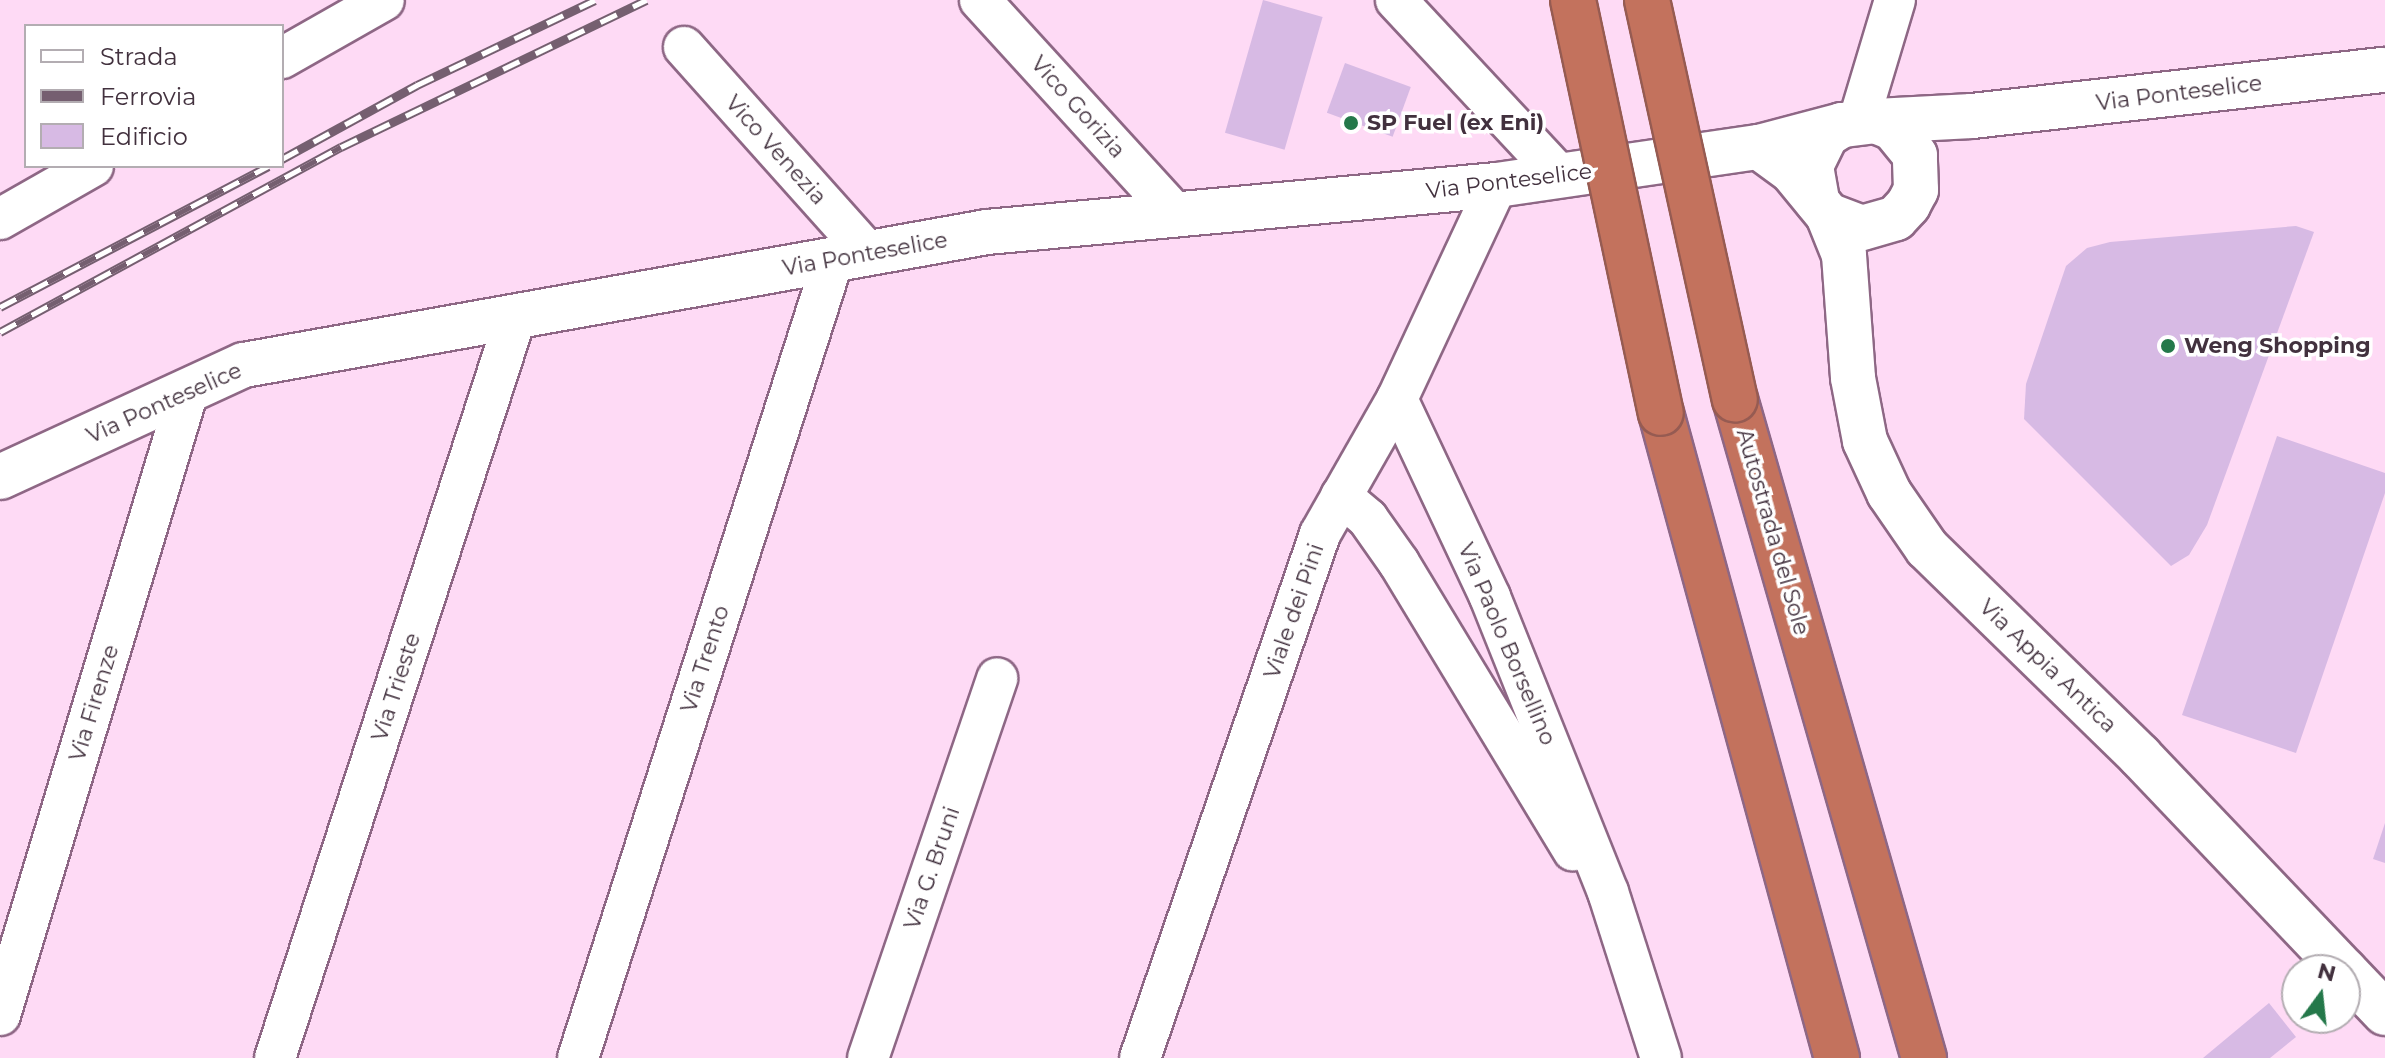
<!DOCTYPE html>
<html>
<head>
<meta charset="utf-8">
<style>
	body { margin:0 }
	#map { position:relative; width:2385px; height:1058px; overflow:hidden; background:#fedaf5; font-family:Montserrat,sans-serif }
	div>[style] { position:absolute }
	.building>* { inset:0; background:#d7bae4; transform-origin:0 0 }
	.roads { filter:drop-shadow(2px 0 #8e6785) drop-shadow(-2px 0 #8e6785) drop-shadow(0 2px #8e6785) drop-shadow(0 -2px #8e6785) }
	.minor>* { height:40px; margin:-20px; padding:0 20px; transform-origin:20px; border-radius:20px; background:#fff }
	.tertiary>* { height:44px; margin:-22px; padding:0 22px; transform-origin:22px; border-radius:22px; background:#fff }
	.motorway>* { height:44px; margin:-22px; padding:0 22px; transform-origin:22px; border-radius:22px; background:#c3725d }
	.rail>* { height:9px; margin-top:-4.5px; transform-origin:0; background:repeating-linear-gradient(90deg,#fff 0 18px,#755f70 0 36px); box-sizing:border-box; border-block:2px solid #755f70 }
	.bridges { filter:drop-shadow(2px 0 #965b52) drop-shadow(-2px 0 #965b52) drop-shadow(0 2px #965b52) drop-shadow(0 -2px #965b52) }
	.motorway-bridge>* { height:44px; margin:-22px; padding:0 22px; transform-origin:22px; border-radius:22px; background:#c3725d }
	.dots>* { width:22px; height:22px; translate:-50% -50%; box-sizing:border-box; border:4px solid #fff; border-radius:50% }
	span { translate:-50% -50%; white-space:nowrap; text-align:center; line-height:1.15; -webkit-text-stroke:7px #fff; paint-order:stroke }
	.street-label { font-size:22px; color:#42313e }
	.poi-label { font-size:22px; color:#42313e; font-weight:700 }
	.left { translate:0 -50%; text-align:left }
	.legend { position:absolute; left:24px; top:24px; width:260px; height:144px; box-sizing:border-box; background:#fff; border:2px solid #b3adb2; margin:0; padding:10px 14px; list-style:none; font-size:24px; color:#42313e }
	.legend li { display:flex; align-items:center; gap:16px; height:40px }
	.legend b { width:40px; border:2px solid #b3adb2 }
	.north { position:absolute; left:2281px; top:954px; width:80px; height:80px; box-sizing:border-box; background:#fff; border:2px solid #b3adb2; border-radius:50%; rotate:15deg; font-size:22px; font-weight:700; line-height:32px; text-align:center; color:#42313e }
	.north::after { content:''; display:block; margin:auto; width:28px; height:36px; background:#24784a; clip-path:polygon(50% 0,100% 100%,50% 72%,0 100%) }
</style>
</head>
<body>
<div id="map">
	<div class="building">
		<div style="left:1263px;top:0;width:62px;height:138px;rotate:16deg"></div>
		<div style="left:1345px;top:63px;width:70px;height:53px;rotate:20deg"></div>
		<div style="clip-path:polygon(2296px 226px,2314px 232px,2207px 525px,2189px 555px,2171px 566px,2024px 419px,2026px 384px,2066px 266px,2087px 248px,2110px 242px)"></div>
		<div style="clip-path:polygon(2277px 436px,2385px 473px,2385px 493px,2296px 753px,2182px 715px)"></div>
		<div style="clip-path:polygon(2385px 823px,2385px 863px,2373px 859px)"></div>
		<div style="clip-path:polygon(2269px 1003px,2296px 1037px,2270px 1058px,2203px 1058px)"></div>
	</div>
	<div class="roads">
		<div class="minor">
			<div style="left:980px;top:0;width:291px;rotate:47.6deg"></div>
			<div style="left:1396px;top:0;width:241px;rotate:47deg"></div>
			<div style="left:684px;top:47px;width:278px;rotate:48.2deg"></div>
			<div style="left:282px;top:58px;width:117px;rotate:-29.6deg"></div>
			<div style="left:1859px;top:120px;width:125px;rotate:-73.3deg"></div>
			<div style="left:0;top:219px;width:107px;rotate:-29.7deg"></div>
			<div style="left:1397px;top:399px;width:219px;rotate:64.8deg"></div>
			<div style="left:1490px;top:597px;width:318px;rotate:68.2deg"></div>
			<div style="left:1608px;top:892px;width:174px;rotate:72.3deg"></div>
			<div style="left:1341px;top:496px;width:35px;rotate:40deg"></div>
			<div style="left:1368px;top:519px;width:54px;rotate:54.8deg"></div>
			<div style="left:1399px;top:563px;width:336px;rotate:58.8deg"></div>
			<div style="left:0;top:1015px;width:652px;rotate:-73.23deg"></div>
			<div style="left:275px;top:1058px;width:780px;rotate:-72.01deg"></div>
			<div style="left:578px;top:1058px;width:838px;rotate:-72.28deg"></div>
			<div style="left:868px;top:1058px;width:401px;rotate:-71.2deg"></div>
			<div style="left:1140px;top:1058px;width:554px;rotate:-71.04deg"></div>
			<div style="left:1320px;top:534px;width:155px;rotate:-60.3deg"></div>
			<div style="left:1397px;top:399px;width:236px;rotate:-65deg"></div>
		</div>
		<div class="tertiary">
			<div style="left:1876px;top:121px;width:96px;rotate:-3deg"></div>
			<div style="left:1972px;top:116px;width:416px;rotate:-6.4deg"></div>
			<div style="left:1759px;top:147px;width:41px;rotate:36deg"></div>
			<div style="left:1792px;top:171px;width:57px;rotate:50.7deg"></div>
			<div style="left:1828px;top:215px;width:36px;rotate:21deg"></div>
			<div style="left:1862px;top:228px;width:35px;rotate:-16deg"></div>
			<div style="left:1896px;top:218px;width:18px;rotate:-47deg"></div>
			<div style="left:1908px;top:205px;width:17px;rotate:-62deg"></div>
			<div style="left:1916px;top:190px;width:35px;rotate:-92deg"></div>
			<div style="left:1915px;top:155px;width:35px;rotate:-129deg"></div>
			<div style="left:1893px;top:128px;width:18px;rotate:-158deg"></div>
			<div style="left:1876px;top:121px;width:34px;rotate:173deg"></div>
			<div style="left:1842px;top:125px;width:19px;rotate:148deg"></div>
			<div style="left:1826px;top:135px;width:34px;rotate:116deg"></div>
			<div style="left:1811px;top:166px;width:36px;rotate:80deg"></div>
			<div style="left:1828px;top:215px;width:43px;rotate:68.2deg"></div>
			<div style="left:1844px;top:255px;width:123px;rotate:85.8deg"></div>
			<div style="left:1853px;top:378px;width:64px;rotate:79.2deg"></div>
			<div style="left:1865px;top:441px;width:57px;rotate:65.2deg"></div>
			<div style="left:1889px;top:493px;width:67px;rotate:55.4deg"></div>
			<div style="left:1927px;top:548px;width:298px;rotate:44.3deg"></div>
			<div style="left:2140px;top:756px;width:296px;rotate:46.4deg"></div>
			<div style="left:0;top:477px;width:268px;rotate:-24.7deg"></div>
			<div style="left:244px;top:365px;width:755px;rotate:-10.15deg"></div>
			<div style="left:987px;top:232px;width:512px;rotate:-5.27deg"></div>
			<div style="left:1497px;top:185px;width:265px;rotate:-8.3deg"></div>
			<div style="left:1759px;top:147px;width:86px;rotate:-14.8deg"></div>
			<div style="left:2345px;top:971px;width:58px;rotate:46.4deg"></div>
		</div>
		<div class="motorway">
			<div style="left:1735px;top:399px;width:686px;rotate:74deg"></div>
			<div style="left:1661px;top:413px;width:669px;rotate:74.74deg"></div>
		</div>
	</div>
	<div class="rail">
		<div style="left:282px;top:159px;width:154px;rotate:-28.7deg"></div>
		<div style="left:417px;top:85px;width:197px;rotate:-25.5deg"></div>
		<div style="left:0;top:307px;width:303px;rotate:-27.7deg"></div>
		<div style="left:0;top:332px;width:388px;rotate:-28.5deg"></div>
		<div style="left:341px;top:147px;width:339px;rotate:-25.7deg"></div>
	</div>
	<div class="bridges">
		<div class="motorway-bridge">
			<div style="left:1573px;top:0;width:422px;rotate:78deg"></div>
			<div style="left:1647px;top:0;width:409px;rotate:77.6deg"></div>
		</div>
	</div>
	<div class="dots">
		<div style="left:1351px;top:123px;background:#24784a"></div>
		<div style="left:2168px;top:346px;background:#24784a"></div>
	</div>
	<div class="street-label">
		<span style="left:2179px;top:93px;rotate:-7deg">Via Ponteselice</span>
		<span style="left:1078px;top:107px;rotate:48deg">Vico Gorizia</span>
		<span style="left:776px;top:150px;rotate:48deg">Vico Venezia</span>
		<span style="left:1509px;top:181px;rotate:-7deg">Via Ponteselice</span>
		<span style="left:865px;top:254px;rotate:-10deg">Via Ponteselice</span>
		<span style="left:164px;top:403px;rotate:-24deg">Via Ponteselice</span>
		<span style="left:1773px;top:532px;rotate:74deg">Autostrada del Sole</span>
		<span style="left:1294px;top:611px;rotate:-71deg">Viale dei Pini</span>
		<span style="left:1507px;top:644px;rotate:67deg">Via Paolo Borsellino</span>
		<span style="left:705px;top:659px;rotate:-72deg">Via Trento</span>
		<span style="left:2048px;top:666px;rotate:44deg">Via Appia Antica</span>
		<span style="left:396px;top:687px;rotate:-72deg">Via Trieste</span>
		<span style="left:94px;top:703px;rotate:-73deg">Via Firenze</span>
		<span style="left:932px;top:868px;rotate:-71deg">Via G. Bruni</span>
	</div>
	<div class="poi-label">
		<span class="left" style="left:1367px;top:123px">SP Fuel (ex Eni)</span>
		<span class="left" style="left:2184px;top:346px">Weng Shopping</span>
	</div>
	<ul class="legend">
	<li><b style="height:10px;background:#fff"></b>Strada</li>
	<li><b style="height:10px;background:#755f70"></b>Ferrovia</li>
	<li><b style="height:22px;background:#d7bae4"></b>Edificio</li>
	</ul>
	<div class="north">N</div>
</div>
</body>
</html>
